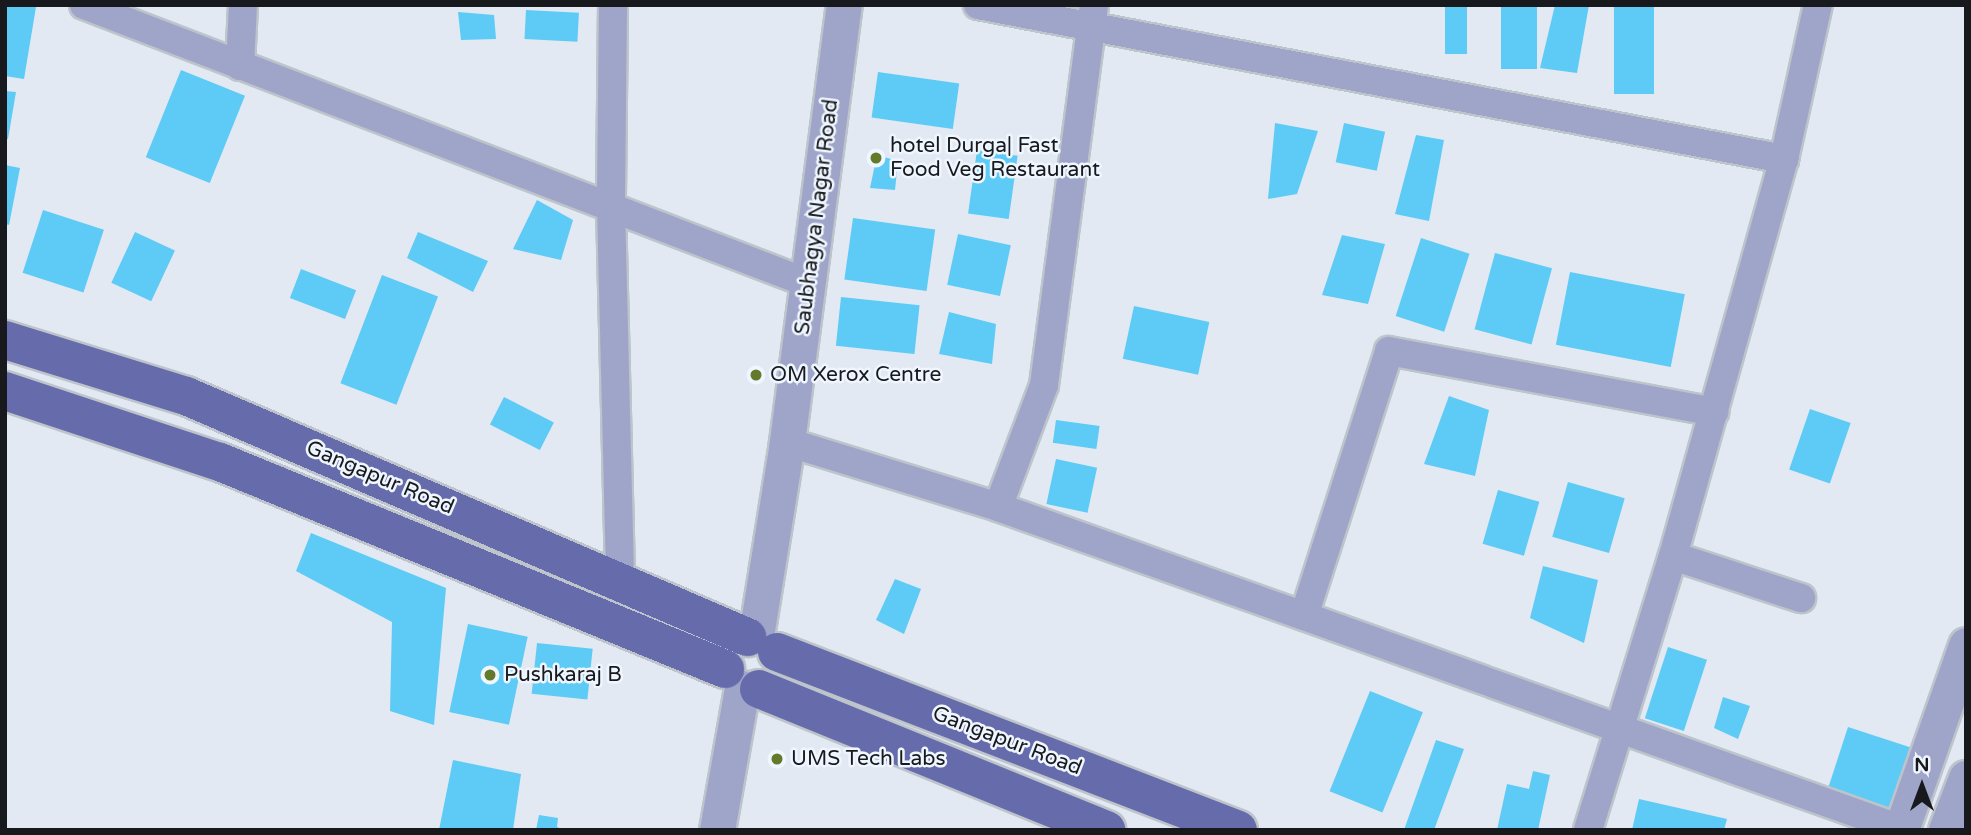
<!DOCTYPE html>
<html>
<head>
<meta charset="utf-8">
<style>
	body { margin:0 }
	#map { position:relative; width:1971px; height:835px; overflow:hidden; background:#e2e9f2; font-family:"Varela Round",sans-serif }
	div>[style] { position:absolute }
	.building>* { inset:0; background:#5dcbf5; transform-origin:0 0 }
	.roads { filter:drop-shadow(2px 0 #bdc4cb) drop-shadow(-2px 0 #bdc4cb) drop-shadow(0 2px #bdc4cb) drop-shadow(0 -2px #bdc4cb) }
	.minor>* { height:28px; margin:-14px; padding:0 14px; transform-origin:14px; border-radius:14px; background:#9fa5c9 }
	.tertiary>* { height:35px; margin:-17.5px; padding:0 17.5px; transform-origin:17.5px; border-radius:17.5px; background:#9fa5c9 }
	.primary>* { height:38px; margin:-19px; padding:0 19px; transform-origin:19px; border-radius:19px; background:#656bab }
	.dots>* { width:19px; height:19px; translate:-50% -50%; box-sizing:border-box; border:4px solid #eff6ff; border-radius:50% }
	span { translate:-50% -50%; white-space:nowrap; text-align:center; line-height:1.15; -webkit-text-stroke:5px #eff6ff; paint-order:stroke }
	.poi-label { font-size:21px; color:#17191c }
	.left { translate:0 -50%; text-align:left }
	.street-label { font-size:21px; color:#17191c }
	.frame { position:absolute; inset:0; border:7px solid #17191c; pointer-events:none }
	.north { position:absolute; left:1887px; top:751px; width:70px; height:70px; -webkit-text-stroke:5px #eff6ff; paint-order:stroke; rotate:0deg; font-size:19px; font-weight:700; line-height:28px; text-align:center; color:#17191c }
	.north::after { content:''; display:block; margin:auto; width:24px; height:32px; background:#17191c; clip-path:polygon(50% 0,100% 100%,50% 72%,0 100%) }
</style>
</head>
<body>
<div id="map">
	<div class="building">
		<div style="clip-path:polygon(5px 5px,36px 7px,24px 79px,5px 76px)"></div>
		<div style="left:1445px;top:5px;width:22px;height:49px"></div>
		<div style="left:1501px;top:5px;width:36px;height:64px"></div>
		<div style="clip-path:polygon(1555px 5px,1589px 5px,1577px 73px,1540px 68px)"></div>
		<div style="left:1614px;top:5px;width:40px;height:89px"></div>
		<div style="left:526px;top:10px;width:53px;height:29px;rotate:3deg"></div>
		<div style="clip-path:polygon(458px 12px,494px 15px,496px 39px,461px 40px)"></div>
		<div style="left:181px;top:70px;width:69px;height:94px;rotate:22deg"></div>
		<div style="left:878px;top:72px;width:82px;height:46px;rotate:8deg"></div>
		<div style="clip-path:polygon(5px 91px,16px 92px,8px 139px,5px 139px)"></div>
		<div style="clip-path:polygon(1275px 123px,1318px 131px,1297px 194px,1268px 199px)"></div>
		<div style="left:1344px;top:123px;width:42px;height:40px;rotate:12deg"></div>
		<div style="clip-path:polygon(1416px 135px,1444px 140px,1429px 221px,1395px 214px)"></div>
		<div style="left:977px;top:150px;width:41px;height:64px;rotate:8deg"></div>
		<div style="clip-path:polygon(877px 155px,898px 161px,895px 190px,870px 188px)"></div>
		<div style="clip-path:polygon(5px 165px,20px 168px,9px 225px,5px 224px)"></div>
		<div style="clip-path:polygon(537px 200px,573px 220px,561px 260px,513px 249px)"></div>
		<div style="left:43px;top:210px;width:64px;height:66px;rotate:18deg"></div>
		<div style="left:853px;top:218px;width:83px;height:62px;rotate:8deg"></div>
		<div style="left:135px;top:232px;width:44px;height:56px;rotate:25deg"></div>
		<div style="clip-path:polygon(418px 232px,488px 261px,473px 292px,407px 258px)"></div>
		<div style="left:958px;top:234px;width:54px;height:52px;rotate:12deg"></div>
		<div style="clip-path:polygon(1342px 235px,1385px 244px,1368px 304px,1322px 295px)"></div>
		<div style="left:1421px;top:238px;width:51px;height:82px;rotate:18deg"></div>
		<div style="left:1495px;top:253px;width:59px;height:79px;rotate:15deg"></div>
		<div style="left:301px;top:269px;width:59px;height:31px;rotate:21deg"></div>
		<div style="left:1570px;top:272px;width:117px;height:74px;rotate:11deg"></div>
		<div style="left:382px;top:275px;width:60px;height:116px;rotate:21deg"></div>
		<div style="left:841px;top:297px;width:79px;height:49px;rotate:6deg"></div>
		<div style="left:1134px;top:306px;width:77px;height:54px;rotate:12deg"></div>
		<div style="clip-path:polygon(949px 312px,996px 324px,992px 364px,939px 354px)"></div>
		<div style="clip-path:polygon(1449px 396px,1489px 410px,1475px 476px,1424px 464px)"></div>
		<div style="left:504px;top:397px;width:56px;height:31px;rotate:27deg"></div>
		<div style="left:1810px;top:409px;width:43px;height:64px;rotate:19deg"></div>
		<div style="left:1056px;top:420px;width:44px;height:23px;rotate:8deg"></div>
		<div style="left:1056px;top:459px;width:42px;height:46px;rotate:12deg"></div>
		<div style="left:1568px;top:482px;width:59px;height:57px;rotate:16deg"></div>
		<div style="left:1498px;top:490px;width:43px;height:56px;rotate:16deg"></div>
		<div style="clip-path:polygon(311px 533px,446px 588px,434px 725px,390px 711px,392px 622px,296px 571px)"></div>
		<div style="clip-path:polygon(1543px 566px,1598px 580px,1584px 643px,1530px 618px)"></div>
		<div style="clip-path:polygon(895px 579px,921px 589px,904px 634px,876px 620px)"></div>
		<div style="left:468px;top:624px;width:61px;height:90px;rotate:12deg"></div>
		<div style="left:537px;top:643px;width:56px;height:51px;rotate:6deg"></div>
		<div style="left:1668px;top:647px;width:41px;height:75px;rotate:18deg"></div>
		<div style="left:1370px;top:691px;width:57px;height:108px;rotate:22deg"></div>
		<div style="clip-path:polygon(1723px 697px,1750px 706px,1738px 739px,1714px 728px)"></div>
		<div style="left:1848px;top:727px;width:79px;height:66px;rotate:18deg"></div>
		<div style="clip-path:polygon(1436px 740px,1464px 749px,1434px 830px,1404px 830px)"></div>
		<div style="clip-path:polygon(453px 760px,521px 774px,513px 830px,439px 830px)"></div>
		<div style="clip-path:polygon(1533px 771px,1550px 775px,1538px 830px,1497px 830px,1507px 784px,1529px 789px)"></div>
		<div style="clip-path:polygon(1639px 799px,1727px 819px,1724px 830px,1632px 830px)"></div>
		<div style="clip-path:polygon(539px 815px,558px 818px,557px 827px,565px 830px,536px 830px)"></div>
	</div>
	<div class="roads">
		<div class="minor">
			<div style="left:84px;top:5px;width:776px;rotate:21.01deg"></div>
			<div style="left:613px;top:5px;width:202px;rotate:90.6deg"></div>
			<div style="left:611px;top:207px;width:373px;rotate:88.6deg"></div>
			<div style="left:978px;top:5px;width:821px;rotate:10.82deg"></div>
			<div style="left:240px;top:66px;width:61px;rotate:-87.2deg"></div>
			<div style="left:787px;top:442px;width:221px;rotate:17.1deg"></div>
			<div style="left:998px;top:507px;width:130px;rotate:-69.3deg"></div>
			<div style="left:1044px;top:385px;width:383px;rotate:-82.5deg"></div>
			<div style="left:998px;top:507px;width:959px;rotate:19.63deg"></div>
			<div style="left:1673px;top:556px;width:135px;rotate:18.2deg"></div>
			<div style="left:1304px;top:616px;width:278px;rotate:-72.2deg"></div>
			<div style="left:1389px;top:351px;width:331px;rotate:10.6deg"></div>
			<div style="left:1588px;top:830px;width:287px;rotate:-72.8deg"></div>
			<div style="left:1673px;top:556px;width:412px;rotate:-74.4deg"></div>
			<div style="left:1784px;top:159px;width:158px;rotate:-77.6deg"></div>
		</div>
		<div class="tertiary">
			<div style="left:756px;top:636px;width:196px;rotate:-80.9deg"></div>
			<div style="left:787px;top:442px;width:441px;rotate:-82.6deg"></div>
			<div style="left:717px;top:830px;width:144px;rotate:-80deg"></div>
			<div style="left:1901px;top:830px;width:196px;rotate:-70.6deg"></div>
			<div style="left:1946px;top:830px;width:56px;rotate:-69deg"></div>
		</div>
		<div class="primary">
			<div style="left:5px;top:340px;width:189px;rotate:17.2deg"></div>
			<div style="left:186px;top:396px;width:611px;rotate:23.25deg"></div>
			<div style="left:5px;top:391px;width:226px;rotate:18.3deg"></div>
			<div style="left:220px;top:462px;width:546px;rotate:22.29deg"></div>
			<div style="left:777px;top:652px;width:494px;rotate:21.1deg"></div>
			<div style="left:759px;top:689px;width:375px;rotate:22.1deg"></div>
		</div>
	</div>
	<div class="dots">
		<div style="left:876px;top:158px;background:#647a2b"></div>
		<div style="left:756px;top:375px;background:#647a2b"></div>
		<div style="left:490px;top:675px;background:#647a2b"></div>
		<div style="left:777px;top:759px;background:#647a2b"></div>
	</div>
	<div class="poi-label">
		<span class="left" style="left:890px;top:158px">hotel Durga| Fast<br>Food Veg Restaurant</span>
		<span class="left" style="left:770px;top:375px">OM Xerox Centre</span>
		<span class="left" style="left:504px;top:675px">Pushkaraj B</span>
		<span class="left" style="left:791px;top:759px">UMS Tech Labs</span>
	</div>
	<div class="street-label">
		<span style="left:817px;top:217px;rotate:-83deg">Saubhagya Nagar Road</span>
		<span style="left:380px;top:478px;rotate:23deg">Gangapur Road</span>
		<span style="left:1007px;top:741px;rotate:21deg">Gangapur Road</span>
	</div>
	<div class="frame"></div>
	<div class="north">N</div>
</div>
</body>
</html>
